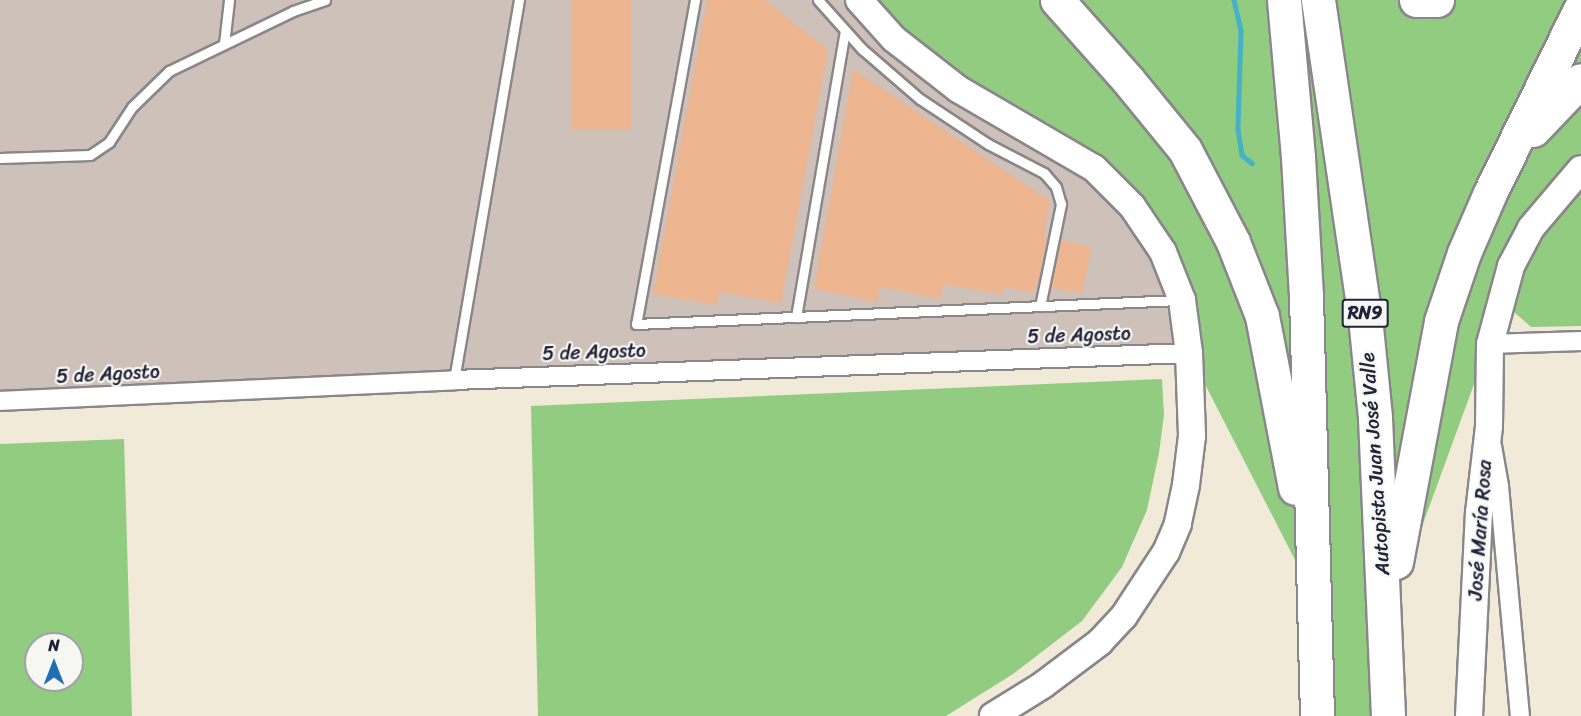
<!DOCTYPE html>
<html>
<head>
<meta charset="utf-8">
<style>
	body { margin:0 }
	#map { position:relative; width:1581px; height:716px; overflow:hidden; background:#f2ead8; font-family:Sriracha,sans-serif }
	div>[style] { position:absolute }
	.industrial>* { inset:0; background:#cec1b9 }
	.green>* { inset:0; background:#92cc80 }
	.stream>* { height:4.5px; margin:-2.25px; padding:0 2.25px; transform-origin:2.25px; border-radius:2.25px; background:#46b2c3 }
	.building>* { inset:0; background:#eeb591; transform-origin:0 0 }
	.roads { filter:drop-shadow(2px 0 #8a868a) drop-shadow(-2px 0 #8a868a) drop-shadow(0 2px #8a868a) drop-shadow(0 -2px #8a868a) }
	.lane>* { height:9px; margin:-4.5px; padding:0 4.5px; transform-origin:4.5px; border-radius:4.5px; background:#fff }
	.street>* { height:18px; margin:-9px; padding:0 9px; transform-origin:9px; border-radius:9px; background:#fff }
	.secondary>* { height:26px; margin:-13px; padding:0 13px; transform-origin:13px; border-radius:13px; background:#fff }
	.highway>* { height:33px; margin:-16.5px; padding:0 16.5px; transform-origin:16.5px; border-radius:16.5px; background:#fff }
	span { translate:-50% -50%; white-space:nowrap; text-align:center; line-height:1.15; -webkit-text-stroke:4.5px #f6f6f2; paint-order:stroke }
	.shield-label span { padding:2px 4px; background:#f6f6f2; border:2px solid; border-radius:4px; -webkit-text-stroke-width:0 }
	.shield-label { font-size:18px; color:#22223b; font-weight:700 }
	.street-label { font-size:20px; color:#22223b }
	.north { position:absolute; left:24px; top:632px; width:60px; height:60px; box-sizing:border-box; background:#f6f6f2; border:2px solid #a1a1a9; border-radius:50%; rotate:0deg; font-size:16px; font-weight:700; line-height:24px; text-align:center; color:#22223b }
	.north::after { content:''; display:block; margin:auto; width:21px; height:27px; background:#1f6fb2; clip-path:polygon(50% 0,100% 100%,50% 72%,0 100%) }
</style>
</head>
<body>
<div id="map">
	<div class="industrial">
		<div style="clip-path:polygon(0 0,859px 0,1132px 206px,1189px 353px,0 401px)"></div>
	</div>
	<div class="green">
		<div style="clip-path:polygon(859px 0,1581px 0,1581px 169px,1531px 228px,1385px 628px,1372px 716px,1327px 716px,1314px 597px,1189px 353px,1132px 206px,958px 89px)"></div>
		<div style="clip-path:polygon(1581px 181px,1581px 326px,1531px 327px,1514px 312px,1521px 275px,1536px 243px)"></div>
		<div style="clip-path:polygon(1162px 379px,1164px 415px,1159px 453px,1147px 510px,1122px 567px,1082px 621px,1013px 674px,946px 716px,538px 716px,531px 406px)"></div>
		<div style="clip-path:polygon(evenodd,124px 439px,132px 716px,0 716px,0 444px,124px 439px,36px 644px,72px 644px,72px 680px,36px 680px,36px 644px)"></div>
	</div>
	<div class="stream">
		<div style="left:1234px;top:0;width:32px;rotate:77deg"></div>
		<div style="left:1241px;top:31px;width:98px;rotate:91.8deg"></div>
		<div style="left:1238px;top:129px;width:26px;rotate:81deg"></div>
		<div style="left:1242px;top:155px;width:13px;rotate:39deg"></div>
	</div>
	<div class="building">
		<div style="left:572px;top:0;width:59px;height:130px"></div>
		<div style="clip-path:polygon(707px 0,765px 0,828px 50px,781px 303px,719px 292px,717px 305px,653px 294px)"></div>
		<div style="clip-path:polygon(853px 69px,1050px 201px,1044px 236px,1047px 236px,1038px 284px,1035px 283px,1033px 293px,1004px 287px,1002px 295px,943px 284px,941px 299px,880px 287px,877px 302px,814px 289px)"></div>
		<div style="left:1061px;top:240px;width:32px;height:48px;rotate:13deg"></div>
	</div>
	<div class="roads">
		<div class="lane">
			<div style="left:695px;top:0;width:329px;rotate:100.3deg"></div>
			<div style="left:636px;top:324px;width:544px;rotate:-2.53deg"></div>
			<div style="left:818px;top:0;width:66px;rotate:48.1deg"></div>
			<div style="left:862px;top:49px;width:77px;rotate:40.8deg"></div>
			<div style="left:920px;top:99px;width:82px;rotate:33.5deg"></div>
			<div style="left:988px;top:144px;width:63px;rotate:27.4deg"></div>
			<div style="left:1044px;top:173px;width:18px;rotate:49deg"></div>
			<div style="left:1056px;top:187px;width:18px;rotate:74deg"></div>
			<div style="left:1061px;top:204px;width:104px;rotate:101.6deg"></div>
			<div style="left:224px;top:44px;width:44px;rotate:-83.5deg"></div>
			<div style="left:0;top:158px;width:90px;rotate:-1.9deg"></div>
			<div style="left:90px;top:155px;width:23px;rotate:-34deg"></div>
			<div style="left:109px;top:142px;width:42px;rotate:-56.7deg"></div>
			<div style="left:132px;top:107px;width:52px;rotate:-44.2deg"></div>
			<div style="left:169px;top:71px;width:138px;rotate:-25.8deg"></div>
			<div style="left:293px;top:11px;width:34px;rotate:-19deg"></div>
			<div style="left:796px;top:317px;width:290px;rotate:-80.3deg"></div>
			<div style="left:454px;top:380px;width:386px;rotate:-80.3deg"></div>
		</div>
		<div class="street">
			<div style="left:1490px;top:344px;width:91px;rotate:-1.9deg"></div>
			<div style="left:0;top:401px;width:454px;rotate:-2.6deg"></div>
			<div style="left:454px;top:380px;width:735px;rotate:-2.1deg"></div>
			<div style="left:1492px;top:446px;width:41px;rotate:80.1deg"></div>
			<div style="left:1499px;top:486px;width:231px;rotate:84.8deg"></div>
		</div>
		<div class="secondary">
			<div style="left:859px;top:0;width:52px;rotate:48.1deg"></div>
			<div style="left:894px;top:39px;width:81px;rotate:38deg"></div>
			<div style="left:958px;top:89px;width:157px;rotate:30.2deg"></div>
			<div style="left:1094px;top:168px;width:54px;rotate:45deg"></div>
			<div style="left:1132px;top:206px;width:55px;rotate:56deg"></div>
			<div style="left:1163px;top:252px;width:52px;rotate:68.4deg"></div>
			<div style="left:1182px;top:300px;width:53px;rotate:82.5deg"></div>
			<div style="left:1189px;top:353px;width:83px;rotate:87.9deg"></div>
			<div style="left:1192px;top:436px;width:49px;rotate:97deg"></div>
			<div style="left:1186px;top:485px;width:40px;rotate:102deg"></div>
			<div style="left:1178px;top:524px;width:30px;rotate:113deg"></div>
			<div style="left:1166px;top:552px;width:77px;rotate:123.3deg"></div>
			<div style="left:1124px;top:616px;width:35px;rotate:133deg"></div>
			<div style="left:1100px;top:642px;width:71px;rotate:143deg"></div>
			<div style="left:1043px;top:685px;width:59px;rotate:148.2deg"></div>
			<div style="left:1469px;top:716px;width:203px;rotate:-87.2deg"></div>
			<div style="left:1479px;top:513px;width:88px;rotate:-83.4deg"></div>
			<div style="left:1489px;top:426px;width:82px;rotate:-89.3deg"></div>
			<div style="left:1490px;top:344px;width:81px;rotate:-74.9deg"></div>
			<div style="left:1511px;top:266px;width:43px;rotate:-62.2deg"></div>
			<div style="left:1531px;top:228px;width:77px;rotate:-49.7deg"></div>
		</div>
		<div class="highway">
			<div style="left:1057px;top:0;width:107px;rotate:48.4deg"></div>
			<div style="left:1128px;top:80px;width:90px;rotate:50.8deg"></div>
			<div style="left:1185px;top:150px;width:104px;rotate:62.4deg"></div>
			<div style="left:1233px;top:242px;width:79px;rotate:68.6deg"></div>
			<div style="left:1262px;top:316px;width:175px;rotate:79.1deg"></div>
			<div style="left:1284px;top:0;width:158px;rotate:84.9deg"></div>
			<div style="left:1298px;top:157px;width:139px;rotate:86.7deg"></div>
			<div style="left:1306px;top:296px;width:420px;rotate:88.5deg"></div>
			<div style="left:1318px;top:0;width:320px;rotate:81.6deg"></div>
			<div style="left:1365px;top:317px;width:101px;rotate:84.3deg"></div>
			<div style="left:1375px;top:418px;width:298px;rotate:87.5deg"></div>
			<div style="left:1416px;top:0;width:21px"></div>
			<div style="left:1533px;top:130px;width:69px;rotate:-46.2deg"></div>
			<div style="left:1396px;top:562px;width:245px;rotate:-79.4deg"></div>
			<div style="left:1441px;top:321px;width:72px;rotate:-71.3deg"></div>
			<div style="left:1464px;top:253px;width:65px;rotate:-66.6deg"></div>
			<div style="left:1490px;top:193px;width:207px;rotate:-63.9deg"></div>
		</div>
	</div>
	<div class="shield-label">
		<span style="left:1365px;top:313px">RN9</span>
	</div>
	<div class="street-label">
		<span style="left:1079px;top:335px;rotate:-2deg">5 de Agosto</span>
		<span style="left:594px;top:352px;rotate:-2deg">5 de Agosto</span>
		<span style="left:108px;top:374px;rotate:-3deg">5 de Agosto</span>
		<span style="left:1375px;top:464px;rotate:-94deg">Autopista Juan José Valle</span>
		<span style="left:1480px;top:530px;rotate:-86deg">José María Rosa</span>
	</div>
	<div class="north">N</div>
</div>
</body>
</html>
